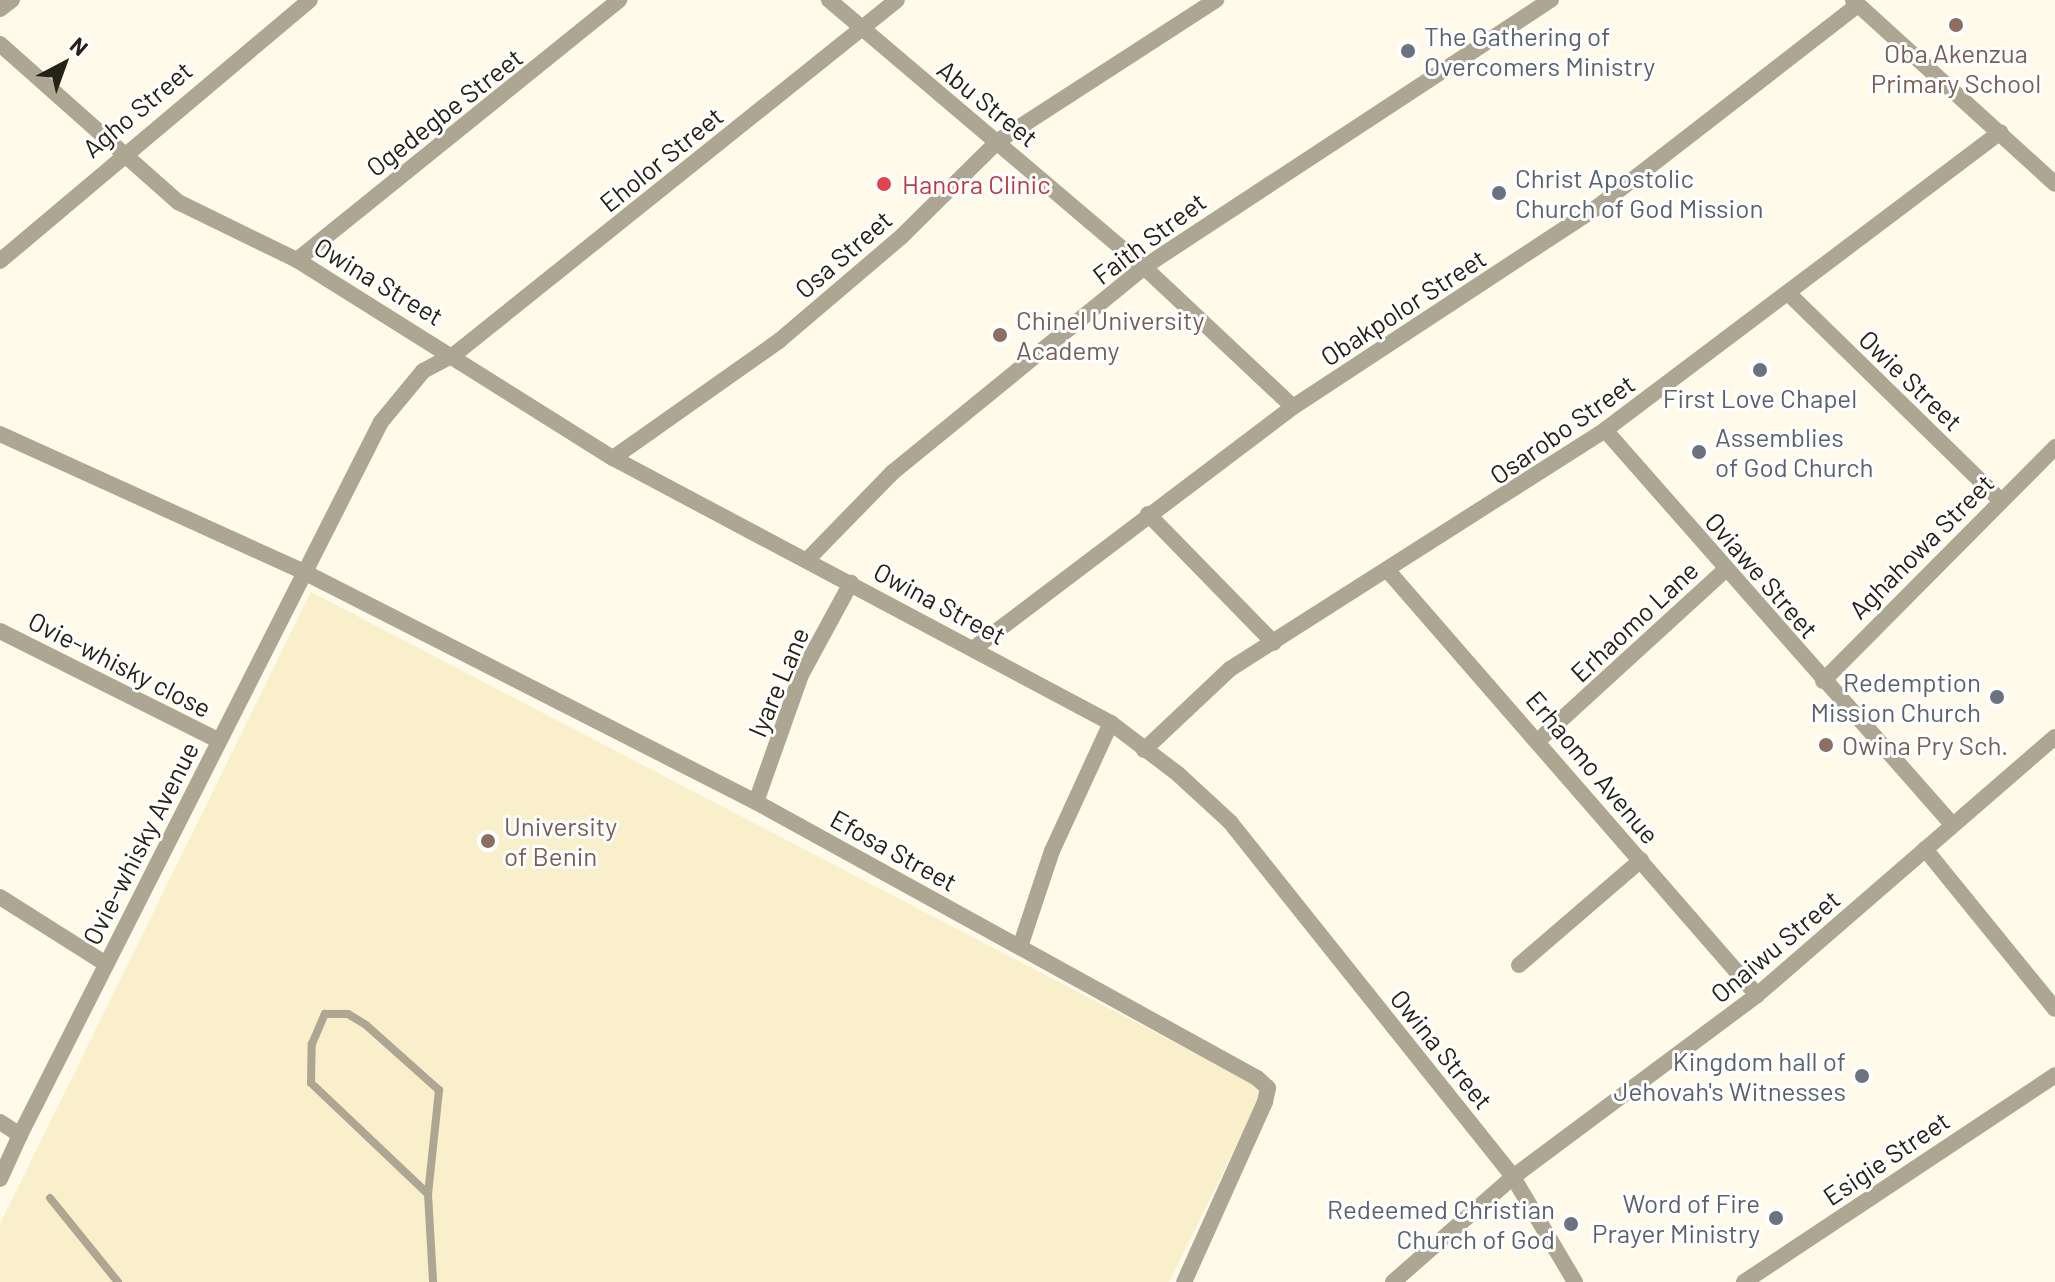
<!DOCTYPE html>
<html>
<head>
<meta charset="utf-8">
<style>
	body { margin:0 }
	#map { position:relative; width:2055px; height:1282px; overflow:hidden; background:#fffae9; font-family:Barlow,sans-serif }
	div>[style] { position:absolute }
	.built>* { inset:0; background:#f9efca }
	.lane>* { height:8px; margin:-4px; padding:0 4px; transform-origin:4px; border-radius:4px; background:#ada692 }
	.street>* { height:16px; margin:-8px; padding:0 8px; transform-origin:8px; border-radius:8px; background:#ada692 }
	.dots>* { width:22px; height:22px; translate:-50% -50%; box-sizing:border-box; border:4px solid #fff; border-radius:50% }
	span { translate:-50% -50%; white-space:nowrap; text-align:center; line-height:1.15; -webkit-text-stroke:6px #fff; paint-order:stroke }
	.worship-label { font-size:26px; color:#5b616d }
	.left { translate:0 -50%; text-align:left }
	.right { translate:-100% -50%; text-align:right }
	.education-label { font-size:26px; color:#785e54 }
	.street-label { font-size:26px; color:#252217 }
	.health-label { font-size:26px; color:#be3a42 }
	.north { position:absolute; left:24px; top:24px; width:80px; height:80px; -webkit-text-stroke:6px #fff; paint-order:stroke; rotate:41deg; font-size:22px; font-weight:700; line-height:32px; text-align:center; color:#252217 }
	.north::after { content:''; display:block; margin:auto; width:28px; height:36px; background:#252217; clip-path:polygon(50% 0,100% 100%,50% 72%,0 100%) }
</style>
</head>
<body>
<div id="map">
	<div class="built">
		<div style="clip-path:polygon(311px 592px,1264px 1089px,1169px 1282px,0 1282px,0 1224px)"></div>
	</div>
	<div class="lane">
		<div style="left:428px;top:1194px;width:161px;rotate:-136.5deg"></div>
		<div style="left:311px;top:1083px;width:39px;rotate:-89deg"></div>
		<div style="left:312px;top:1044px;width:33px;rotate:-67deg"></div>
		<div style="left:325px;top:1014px;width:23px"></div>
		<div style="left:348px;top:1014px;width:21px;rotate:31deg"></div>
		<div style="left:366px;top:1025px;width:98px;rotate:41.7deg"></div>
		<div style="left:439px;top:1090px;width:105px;rotate:96deg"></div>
		<div style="left:428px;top:1194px;width:88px;rotate:86.7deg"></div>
		<div style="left:50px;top:1198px;width:108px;rotate:51deg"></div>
	</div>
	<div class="street">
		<div style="left:829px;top:0;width:413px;rotate:40.3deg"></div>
		<div style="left:1144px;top:267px;width:204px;rotate:43.2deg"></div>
		<div style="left:1853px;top:0;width:273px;rotate:42.3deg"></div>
		<div style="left:0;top:9px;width:15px;rotate:-37deg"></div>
		<div style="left:0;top:44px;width:238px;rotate:41.6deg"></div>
		<div style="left:178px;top:202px;width:132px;rotate:26deg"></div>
		<div style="left:297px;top:260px;width:373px;rotate:32.1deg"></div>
		<div style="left:613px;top:458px;width:564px;rotate:28.02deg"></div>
		<div style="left:1111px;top:723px;width:84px;rotate:37.3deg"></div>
		<div style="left:1178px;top:774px;width:71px;rotate:42.7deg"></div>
		<div style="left:1230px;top:822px;width:454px;rotate:51.4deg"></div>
		<div style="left:1513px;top:1177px;width:122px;rotate:59.4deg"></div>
		<div style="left:297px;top:260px;width:414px;rotate:-38.9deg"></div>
		<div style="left:0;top:261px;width:405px;rotate:-40.1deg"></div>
		<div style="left:1789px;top:294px;width:295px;rotate:44.3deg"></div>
		<div style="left:1605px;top:430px;width:522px;rotate:48.65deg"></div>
		<div style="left:0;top:434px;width:332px;rotate:24.4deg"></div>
		<div style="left:302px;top:571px;width:509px;rotate:26.97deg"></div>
		<div style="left:756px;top:802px;width:572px;rotate:28.85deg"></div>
		<div style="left:1257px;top:1078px;width:15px;rotate:42deg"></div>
		<div style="left:1268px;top:1088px;width:14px;rotate:102deg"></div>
		<div style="left:1265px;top:1102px;width:197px;rotate:114.2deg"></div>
		<div style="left:613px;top:458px;width:204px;rotate:-35.2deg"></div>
		<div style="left:780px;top:340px;width:159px;rotate:-40.4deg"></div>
		<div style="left:901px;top:237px;width:136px;rotate:-44.7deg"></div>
		<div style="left:998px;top:141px;width:260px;rotate:-32.9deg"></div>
		<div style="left:1148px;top:514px;width:180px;rotate:45.7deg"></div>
		<div style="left:809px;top:558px;width:120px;rotate:-45.7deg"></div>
		<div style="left:893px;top:472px;width:324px;rotate:-39.2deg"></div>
		<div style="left:1144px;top:267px;width:487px;rotate:-33.3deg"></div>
		<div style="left:1389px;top:572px;width:561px;rotate:48.98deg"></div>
		<div style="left:0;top:631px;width:244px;rotate:26.6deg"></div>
		<div style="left:973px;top:649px;width:401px;rotate:-37.1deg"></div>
		<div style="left:1293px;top:407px;width:363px;rotate:-33.3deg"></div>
		<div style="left:1596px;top:208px;width:331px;rotate:-37.8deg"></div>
		<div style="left:1823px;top:681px;width:330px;rotate:-45.2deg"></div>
		<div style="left:1540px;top:739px;width:251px;rotate:-42.4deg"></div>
		<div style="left:1144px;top:750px;width:118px;rotate:-43.3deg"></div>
		<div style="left:1230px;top:669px;width:445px;rotate:-32.5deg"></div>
		<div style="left:1605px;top:430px;width:495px;rotate:-37deg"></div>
		<div style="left:756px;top:802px;width:135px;rotate:-70.5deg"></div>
		<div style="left:801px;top:675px;width:105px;rotate:-61.5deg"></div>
		<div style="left:1925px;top:849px;width:206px;rotate:50.9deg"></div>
		<div style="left:0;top:897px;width:125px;rotate:32.3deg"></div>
		<div style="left:1020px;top:947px;width:101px;rotate:-71.6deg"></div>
		<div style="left:1052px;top:851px;width:141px;rotate:-65.3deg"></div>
		<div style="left:1519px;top:965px;width:161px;rotate:-40.7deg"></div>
		<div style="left:0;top:1122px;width:24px;rotate:33deg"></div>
		<div style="left:20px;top:1135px;width:48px;rotate:114.4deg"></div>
		<div style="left:20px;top:1135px;width:799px;rotate:-63.15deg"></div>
		<div style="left:381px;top:422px;width:66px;rotate:-50.5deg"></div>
		<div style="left:423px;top:371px;width:36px;rotate:-28deg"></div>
		<div style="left:455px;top:354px;width:566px;rotate:-38.69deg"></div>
		<div style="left:1393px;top:1282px;width:159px;rotate:-41.2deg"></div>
		<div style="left:1513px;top:1177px;width:304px;rotate:-36.7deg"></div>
		<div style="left:1757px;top:995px;width:394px;rotate:-40.9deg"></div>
		<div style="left:1744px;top:1282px;width:374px;rotate:-33.6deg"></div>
	</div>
	<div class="dots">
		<div style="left:1956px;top:25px;background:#8d6e63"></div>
		<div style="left:1408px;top:51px;background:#6b7280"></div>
		<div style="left:884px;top:184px;background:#e0444e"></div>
		<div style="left:1499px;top:193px;background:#6b7280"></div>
		<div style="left:1000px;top:335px;background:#8d6e63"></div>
		<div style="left:1760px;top:370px;background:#6b7280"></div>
		<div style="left:1699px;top:452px;background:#6b7280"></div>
		<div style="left:1997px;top:697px;background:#6b7280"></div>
		<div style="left:1826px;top:745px;background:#8d6e63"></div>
		<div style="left:488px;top:841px;background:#8d6e63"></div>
		<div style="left:1862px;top:1076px;background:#6b7280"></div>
		<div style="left:1776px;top:1218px;background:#6b7280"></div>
		<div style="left:1571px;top:1224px;background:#6b7280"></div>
	</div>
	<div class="worship-label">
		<span class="left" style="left:1424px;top:51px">The Gathering of<br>Overcomers Ministry</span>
		<span class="left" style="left:1515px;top:193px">Christ Apostolic<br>Church of God Mission</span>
		<span style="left:1760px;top:398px">First Love Chapel</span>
		<span class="left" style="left:1715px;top:452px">Assemblies<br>of God Church</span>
		<span class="right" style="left:1981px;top:697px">Redemption<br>Mission Church</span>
		<span class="right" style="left:1846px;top:1076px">Kingdom hall of<br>Jehovah's Witnesses</span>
		<span class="right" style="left:1760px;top:1218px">Word of Fire<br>Prayer Ministry</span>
		<span class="right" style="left:1555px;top:1224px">Redeemed Christian<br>Church of God</span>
	</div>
	<div class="education-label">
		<span style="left:1956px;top:68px">Oba Akenzua<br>Primary School</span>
		<span class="left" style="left:1016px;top:335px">Chinel University<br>Academy</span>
		<span class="left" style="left:1842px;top:745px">Owina Pry Sch.</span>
		<span class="left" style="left:504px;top:841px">University<br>of Benin</span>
	</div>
	<div class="street-label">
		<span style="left:988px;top:103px;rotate:39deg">Abu Street</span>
		<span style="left:137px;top:109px;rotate:-40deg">Agho Street</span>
		<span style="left:444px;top:112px;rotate:-38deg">Ogedegbe Street</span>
		<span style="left:661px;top:159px;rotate:-39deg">Eholor Street</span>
		<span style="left:1149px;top:238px;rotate:-37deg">Faith Street</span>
		<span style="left:843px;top:254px;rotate:-41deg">Osa Street</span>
		<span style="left:379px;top:281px;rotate:31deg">Owina Street</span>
		<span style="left:1403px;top:307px;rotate:-33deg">Obakpolor Street</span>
		<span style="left:1911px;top:380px;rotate:44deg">Owie Street</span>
		<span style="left:1562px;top:429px;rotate:-35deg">Osarobo Street</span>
		<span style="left:1921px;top:546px;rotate:-45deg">Aghahowa Street</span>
		<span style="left:1762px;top:575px;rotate:49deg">Oviawe Street</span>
		<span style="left:940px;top:603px;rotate:28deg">Owina Street</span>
		<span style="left:1634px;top:621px;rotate:-43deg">Erhaomo Lane</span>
		<span style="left:120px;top:664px;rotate:27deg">Ovie-whisky close</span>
		<span style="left:778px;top:682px;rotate:-67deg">Iyare Lane</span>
		<span style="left:1593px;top:767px;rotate:50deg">Erhaomo Avenue</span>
		<span style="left:140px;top:843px;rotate:-63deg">Ovie-whisky Avenue</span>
		<span style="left:894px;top:850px;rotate:29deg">Efosa Street</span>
		<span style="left:1775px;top:946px;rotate:-40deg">Onaiwu Street</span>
		<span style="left:1442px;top:1049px;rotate:51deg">Owina Street</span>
		<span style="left:1886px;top:1158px;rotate:-34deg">Esigie Street</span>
	</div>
	<div class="health-label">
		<span class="left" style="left:902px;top:184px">Hanora Clinic</span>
	</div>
	<div class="north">N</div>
</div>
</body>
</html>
